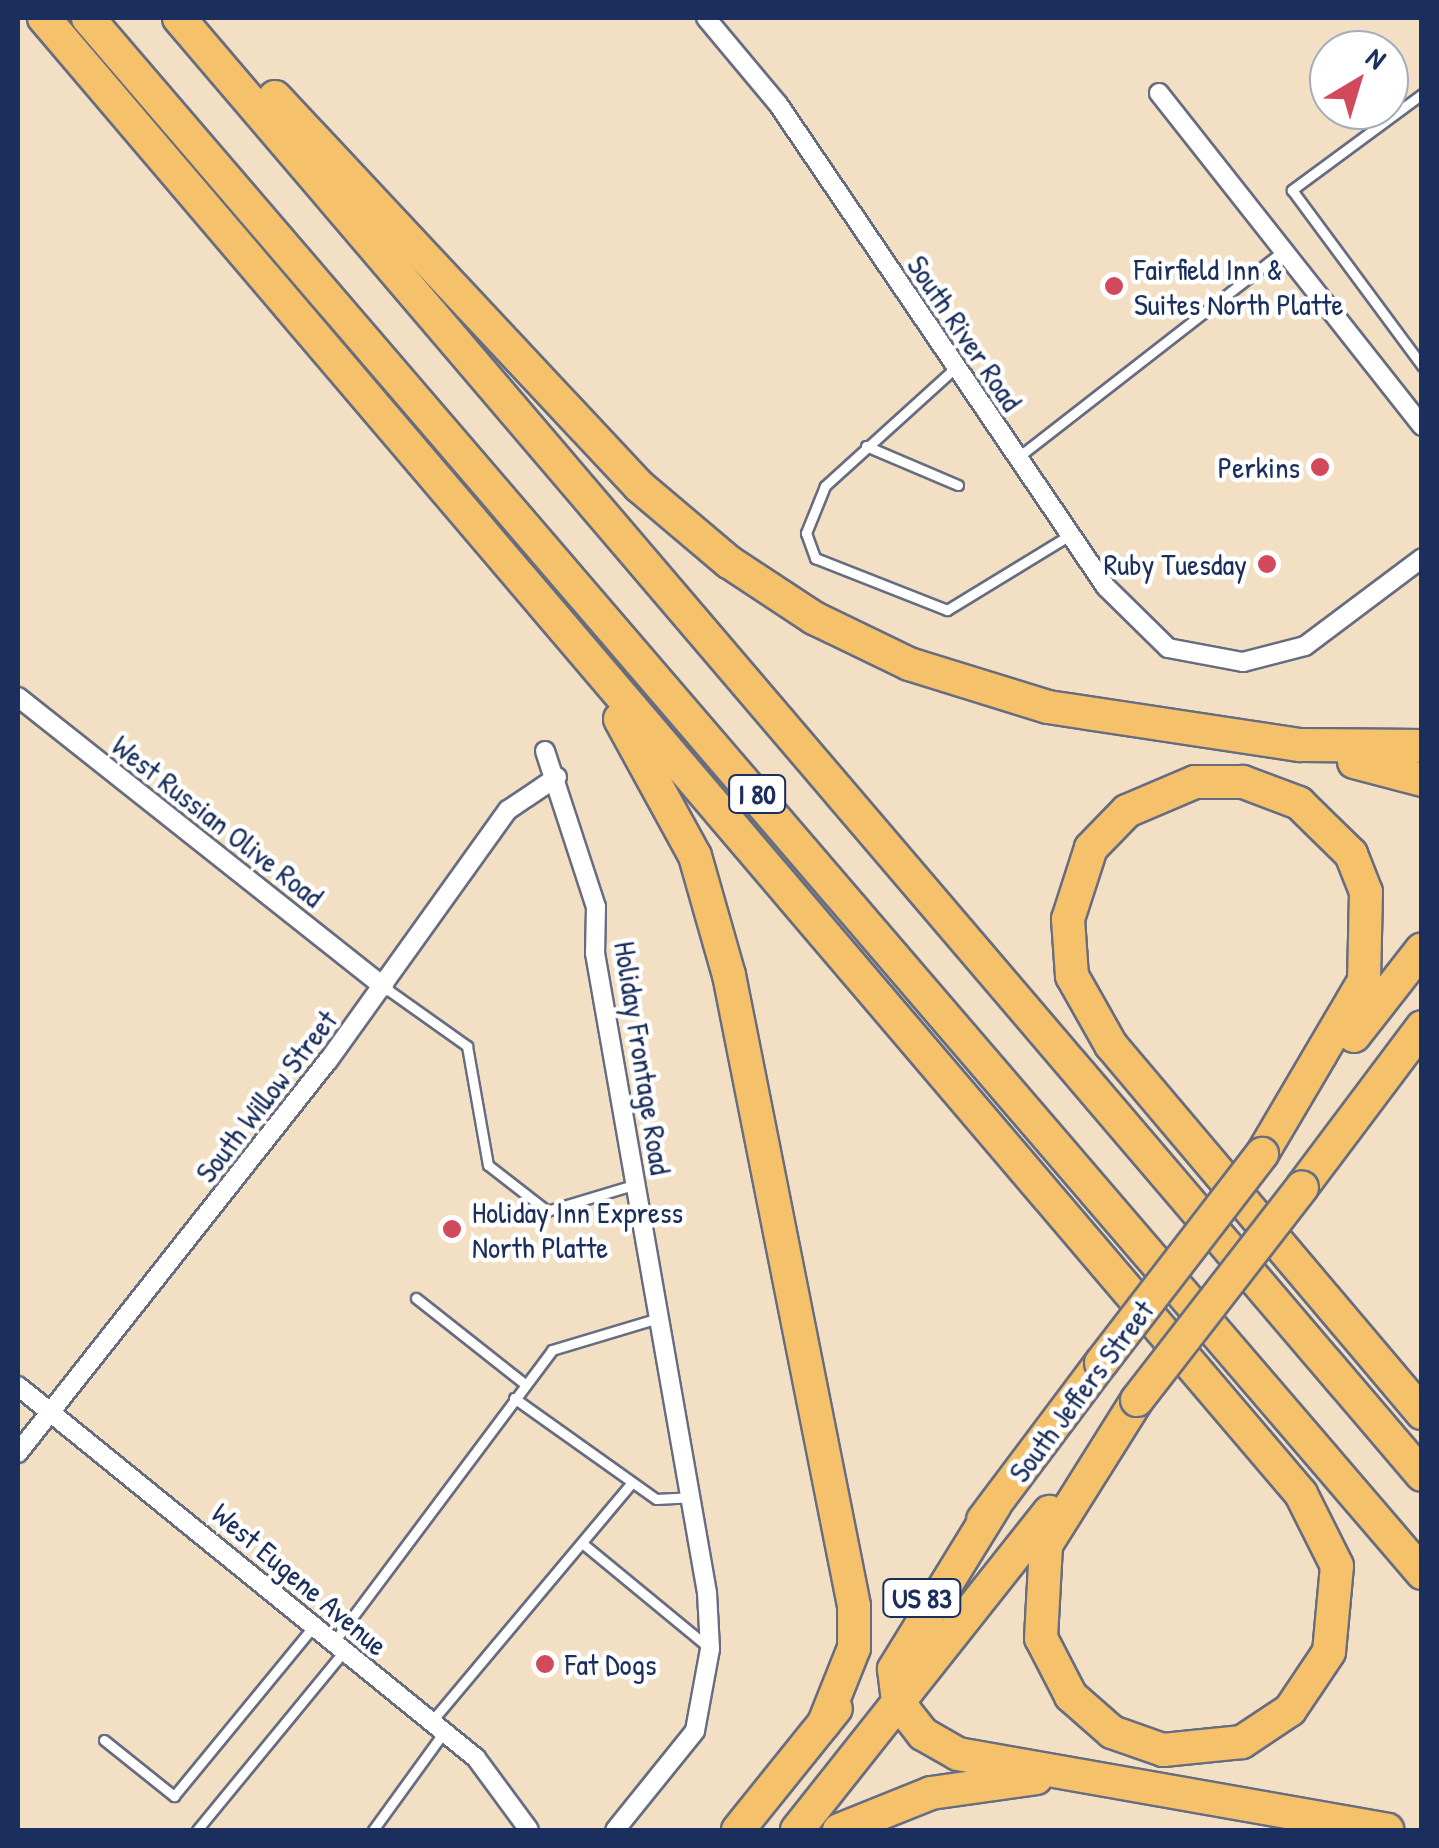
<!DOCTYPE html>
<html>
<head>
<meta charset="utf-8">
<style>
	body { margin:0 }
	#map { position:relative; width:1439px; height:1848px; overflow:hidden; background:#f3dfc3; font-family:"Patrick Hand",sans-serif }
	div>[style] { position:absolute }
	.roads { filter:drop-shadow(2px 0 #676d81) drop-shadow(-2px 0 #676d81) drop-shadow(0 2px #676d81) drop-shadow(0 -2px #676d81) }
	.lane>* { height:9px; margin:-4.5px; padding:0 4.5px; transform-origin:4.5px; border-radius:4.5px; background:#fff }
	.street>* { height:18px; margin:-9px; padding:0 9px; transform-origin:9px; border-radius:9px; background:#fff }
	.highway>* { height:32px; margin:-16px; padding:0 16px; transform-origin:16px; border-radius:16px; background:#f5c16b }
	.bridges { filter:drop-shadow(2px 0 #676d81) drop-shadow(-2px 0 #676d81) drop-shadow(0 2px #676d81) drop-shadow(0 -2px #676d81) }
	.highway-bridge>* { height:32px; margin:-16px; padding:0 16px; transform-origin:16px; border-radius:16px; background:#f5c16b }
	.dots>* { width:28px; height:28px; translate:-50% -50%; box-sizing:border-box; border:5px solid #fff; border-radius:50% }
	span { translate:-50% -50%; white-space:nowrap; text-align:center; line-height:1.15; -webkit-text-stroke:9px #fff; paint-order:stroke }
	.shield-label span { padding:2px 8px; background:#fff; border:2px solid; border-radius:8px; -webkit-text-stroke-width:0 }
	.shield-label { font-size:28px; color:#1b2f5e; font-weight:700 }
	.poi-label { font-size:30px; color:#1b2f5e }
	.left { translate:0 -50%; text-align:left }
	.right { translate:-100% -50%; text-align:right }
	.street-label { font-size:30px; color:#1b2f5e }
	.frame { position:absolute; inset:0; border:20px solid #1b2f5e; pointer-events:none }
	.north { position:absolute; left:1309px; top:30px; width:100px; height:100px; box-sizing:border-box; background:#fff; border:2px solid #a4acbf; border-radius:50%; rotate:38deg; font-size:28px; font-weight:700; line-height:40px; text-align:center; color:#1b2f5e }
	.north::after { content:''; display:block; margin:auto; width:35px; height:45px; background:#d1495b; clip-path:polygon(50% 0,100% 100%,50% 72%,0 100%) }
</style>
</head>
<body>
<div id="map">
	<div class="roads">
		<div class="lane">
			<div style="left:1422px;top:94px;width:162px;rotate:143.6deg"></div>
			<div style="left:1292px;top:190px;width:219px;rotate:53.5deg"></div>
			<div style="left:955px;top:368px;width:176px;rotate:137.8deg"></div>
			<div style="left:825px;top:486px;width:51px;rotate:112deg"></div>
			<div style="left:806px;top:533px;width:27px;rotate:70deg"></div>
			<div style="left:815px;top:558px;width:142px;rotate:21.5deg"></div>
			<div style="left:947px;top:610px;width:144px;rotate:-31.4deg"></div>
			<div style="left:866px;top:446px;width:100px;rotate:23deg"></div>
			<div style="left:1017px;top:458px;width:337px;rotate:-37.9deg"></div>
			<div style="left:384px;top:987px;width:102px;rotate:35.4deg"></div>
			<div style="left:467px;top:1046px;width:121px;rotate:80deg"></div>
			<div style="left:488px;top:1165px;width:75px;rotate:37.9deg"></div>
			<div style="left:547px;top:1211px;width:90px;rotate:-16.8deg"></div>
			<div style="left:416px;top:1298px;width:139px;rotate:38.3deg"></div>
			<div style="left:514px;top:1398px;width:174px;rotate:35.4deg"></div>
			<div style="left:656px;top:1499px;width:34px;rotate:-3deg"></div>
			<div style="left:582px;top:1543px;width:163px;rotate:39.5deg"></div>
			<div style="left:333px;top:1643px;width:366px;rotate:-53.2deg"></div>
			<div style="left:552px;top:1350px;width:112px;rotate:-16.7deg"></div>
			<div style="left:431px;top:1722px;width:311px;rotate:-50deg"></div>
			<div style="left:104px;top:1740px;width:90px;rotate:38.7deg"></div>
			<div style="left:174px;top:1796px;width:219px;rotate:-50.6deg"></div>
			<div style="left:197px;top:1830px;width:230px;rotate:-50.6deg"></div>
			<div style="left:373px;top:1830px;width:121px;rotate:-54.1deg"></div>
		</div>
		<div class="street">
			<div style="left:706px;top:18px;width:112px;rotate:50.1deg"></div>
			<div style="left:778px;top:104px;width:584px;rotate:55.82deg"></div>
			<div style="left:1106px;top:587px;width:87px;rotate:44.5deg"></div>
			<div style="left:1168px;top:648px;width:76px;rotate:10.6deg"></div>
			<div style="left:1243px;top:662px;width:64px;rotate:-14.5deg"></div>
			<div style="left:1305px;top:646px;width:146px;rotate:-36.9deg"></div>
			<div style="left:1159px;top:93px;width:424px;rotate:51.7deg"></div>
			<div style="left:18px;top:697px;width:467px;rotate:38.4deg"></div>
			<div style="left:545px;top:751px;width:164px;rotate:71.9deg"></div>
			<div style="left:596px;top:907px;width:46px;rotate:91.2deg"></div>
			<div style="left:595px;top:953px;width:650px;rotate:80.07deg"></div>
			<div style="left:707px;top:1593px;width:56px;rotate:86.9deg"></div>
			<div style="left:710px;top:1649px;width:83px;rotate:100.4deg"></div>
			<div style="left:695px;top:1731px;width:127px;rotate:128.9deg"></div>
			<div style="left:18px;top:1386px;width:590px;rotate:39.08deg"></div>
			<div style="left:476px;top:1758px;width:89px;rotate:53.6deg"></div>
			<div style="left:18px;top:1453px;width:500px;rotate:-51.7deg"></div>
			<div style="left:328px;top:1061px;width:309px;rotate:-54.4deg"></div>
			<div style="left:508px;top:810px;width:59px;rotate:-34deg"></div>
		</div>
		<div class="highway">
			<div style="left:44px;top:18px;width:1939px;rotate:49.58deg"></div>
			<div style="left:1301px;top:1494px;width:80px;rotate:63.4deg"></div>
			<div style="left:1337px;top:1566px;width:86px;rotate:95.3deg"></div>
			<div style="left:1329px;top:1652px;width:70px;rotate:123.9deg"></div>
			<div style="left:1290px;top:1710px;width:58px;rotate:146.3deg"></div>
			<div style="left:1242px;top:1742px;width:79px;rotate:174.2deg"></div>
			<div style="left:1163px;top:1750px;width:54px;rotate:-160.6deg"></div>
			<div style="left:1112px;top:1732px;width:55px;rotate:-138.7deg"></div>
			<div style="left:1071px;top:1696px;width:65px;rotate:-117.3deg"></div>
			<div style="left:1041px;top:1638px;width:93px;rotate:-86.9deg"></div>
			<div style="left:1046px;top:1545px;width:171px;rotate:-57.9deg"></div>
			<div style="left:88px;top:18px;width:2049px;rotate:49.37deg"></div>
			<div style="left:179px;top:18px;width:1915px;rotate:49.53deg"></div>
			<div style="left:275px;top:97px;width:533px;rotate:46.9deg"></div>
			<div style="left:639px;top:486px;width:118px;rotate:40.2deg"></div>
			<div style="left:729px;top:562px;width:102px;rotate:33.4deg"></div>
			<div style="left:814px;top:618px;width:106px;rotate:25.8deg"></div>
			<div style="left:909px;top:664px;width:145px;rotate:17.2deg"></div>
			<div style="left:1048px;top:707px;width:255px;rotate:8.6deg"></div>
			<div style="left:1300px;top:745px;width:122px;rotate:0.5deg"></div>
			<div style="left:620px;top:719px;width:156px;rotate:61.3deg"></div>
			<div style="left:695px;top:856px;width:124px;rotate:74.1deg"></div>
			<div style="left:729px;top:975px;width:643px;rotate:78.79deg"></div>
			<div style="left:854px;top:1606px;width:42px;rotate:90deg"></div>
			<div style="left:854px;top:1648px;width:81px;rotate:111.8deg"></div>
			<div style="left:1354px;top:762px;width:70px;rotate:14.8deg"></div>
			<div style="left:1354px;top:1036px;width:110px;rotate:-52deg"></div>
			<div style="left:1262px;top:1154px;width:201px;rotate:-59.5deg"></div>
			<div style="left:1364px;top:981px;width:89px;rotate:-88.7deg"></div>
			<div style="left:1366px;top:892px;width:41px;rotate:-111.5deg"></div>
			<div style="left:1351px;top:854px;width:73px;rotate:-135.6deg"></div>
			<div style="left:1299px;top:803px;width:60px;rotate:-159.4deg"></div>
			<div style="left:1243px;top:782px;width:48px;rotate:180deg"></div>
			<div style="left:1195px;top:782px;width:74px;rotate:156.9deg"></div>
			<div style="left:1127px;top:811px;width:52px;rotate:134.2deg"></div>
			<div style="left:1091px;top:848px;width:75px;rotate:107.9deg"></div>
			<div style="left:1068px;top:919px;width:57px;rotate:86deg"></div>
			<div style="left:1072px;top:976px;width:79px;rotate:60.5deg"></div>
			<div style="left:1111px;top:1045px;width:482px;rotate:49.8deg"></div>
			<div style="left:1302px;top:1187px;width:200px;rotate:-53.1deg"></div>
			<div style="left:995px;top:1505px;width:193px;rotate:121.6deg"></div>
			<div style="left:894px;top:1669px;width:33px;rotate:83deg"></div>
			<div style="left:898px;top:1702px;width:41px;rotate:52deg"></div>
			<div style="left:923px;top:1734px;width:40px;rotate:29.7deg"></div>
			<div style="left:958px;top:1754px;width:436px;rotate:10deg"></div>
			<div style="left:983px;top:1520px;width:196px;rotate:-53.1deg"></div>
			<div style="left:738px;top:1830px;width:156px;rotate:-51.2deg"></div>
			<div style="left:797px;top:1830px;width:406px;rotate:-51.6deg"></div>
			<div style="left:839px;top:1830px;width:99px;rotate:-21.9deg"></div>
			<div style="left:931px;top:1793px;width:106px;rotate:-8.1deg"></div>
		</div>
	</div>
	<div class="bridges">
		<div class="highway-bridge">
			<div style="left:1101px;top:1363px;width:264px;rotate:-52.4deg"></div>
			<div style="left:1137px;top:1400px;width:269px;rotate:-52.2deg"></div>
		</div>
	</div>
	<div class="dots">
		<div style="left:1114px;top:286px;background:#d1495b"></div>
		<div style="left:1320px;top:467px;background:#d1495b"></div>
		<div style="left:1267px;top:564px;background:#d1495b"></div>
		<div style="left:452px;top:1229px;background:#d1495b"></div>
		<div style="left:545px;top:1664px;background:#d1495b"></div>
	</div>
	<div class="shield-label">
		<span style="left:757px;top:794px">I 80</span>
		<span style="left:922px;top:1598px">US 83</span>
	</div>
	<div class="poi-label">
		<span class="left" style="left:1134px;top:286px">Fairfield Inn &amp;<br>Suites North Platte</span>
		<span class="right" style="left:1300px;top:467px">Perkins</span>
		<span class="right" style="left:1247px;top:564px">Ruby Tuesday</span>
		<span class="left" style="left:472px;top:1229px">Holiday Inn Express<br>North Platte</span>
		<span class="left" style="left:565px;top:1664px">Fat Dogs</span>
	</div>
	<div class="street-label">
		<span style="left:965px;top:333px;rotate:56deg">South River Road</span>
		<span style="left:218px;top:821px;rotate:38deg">West Russian Olive Road</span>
		<span style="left:643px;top:1058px;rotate:81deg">Holiday Frontage Road</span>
		<span style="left:266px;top:1096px;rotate:-52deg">South Willow Street</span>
		<span style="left:1081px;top:1391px;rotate:-53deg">South Jeffers Street</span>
		<span style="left:300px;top:1579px;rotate:40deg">West Eugene Avenue</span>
	</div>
	<div class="frame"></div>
	<div class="north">N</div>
</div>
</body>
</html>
